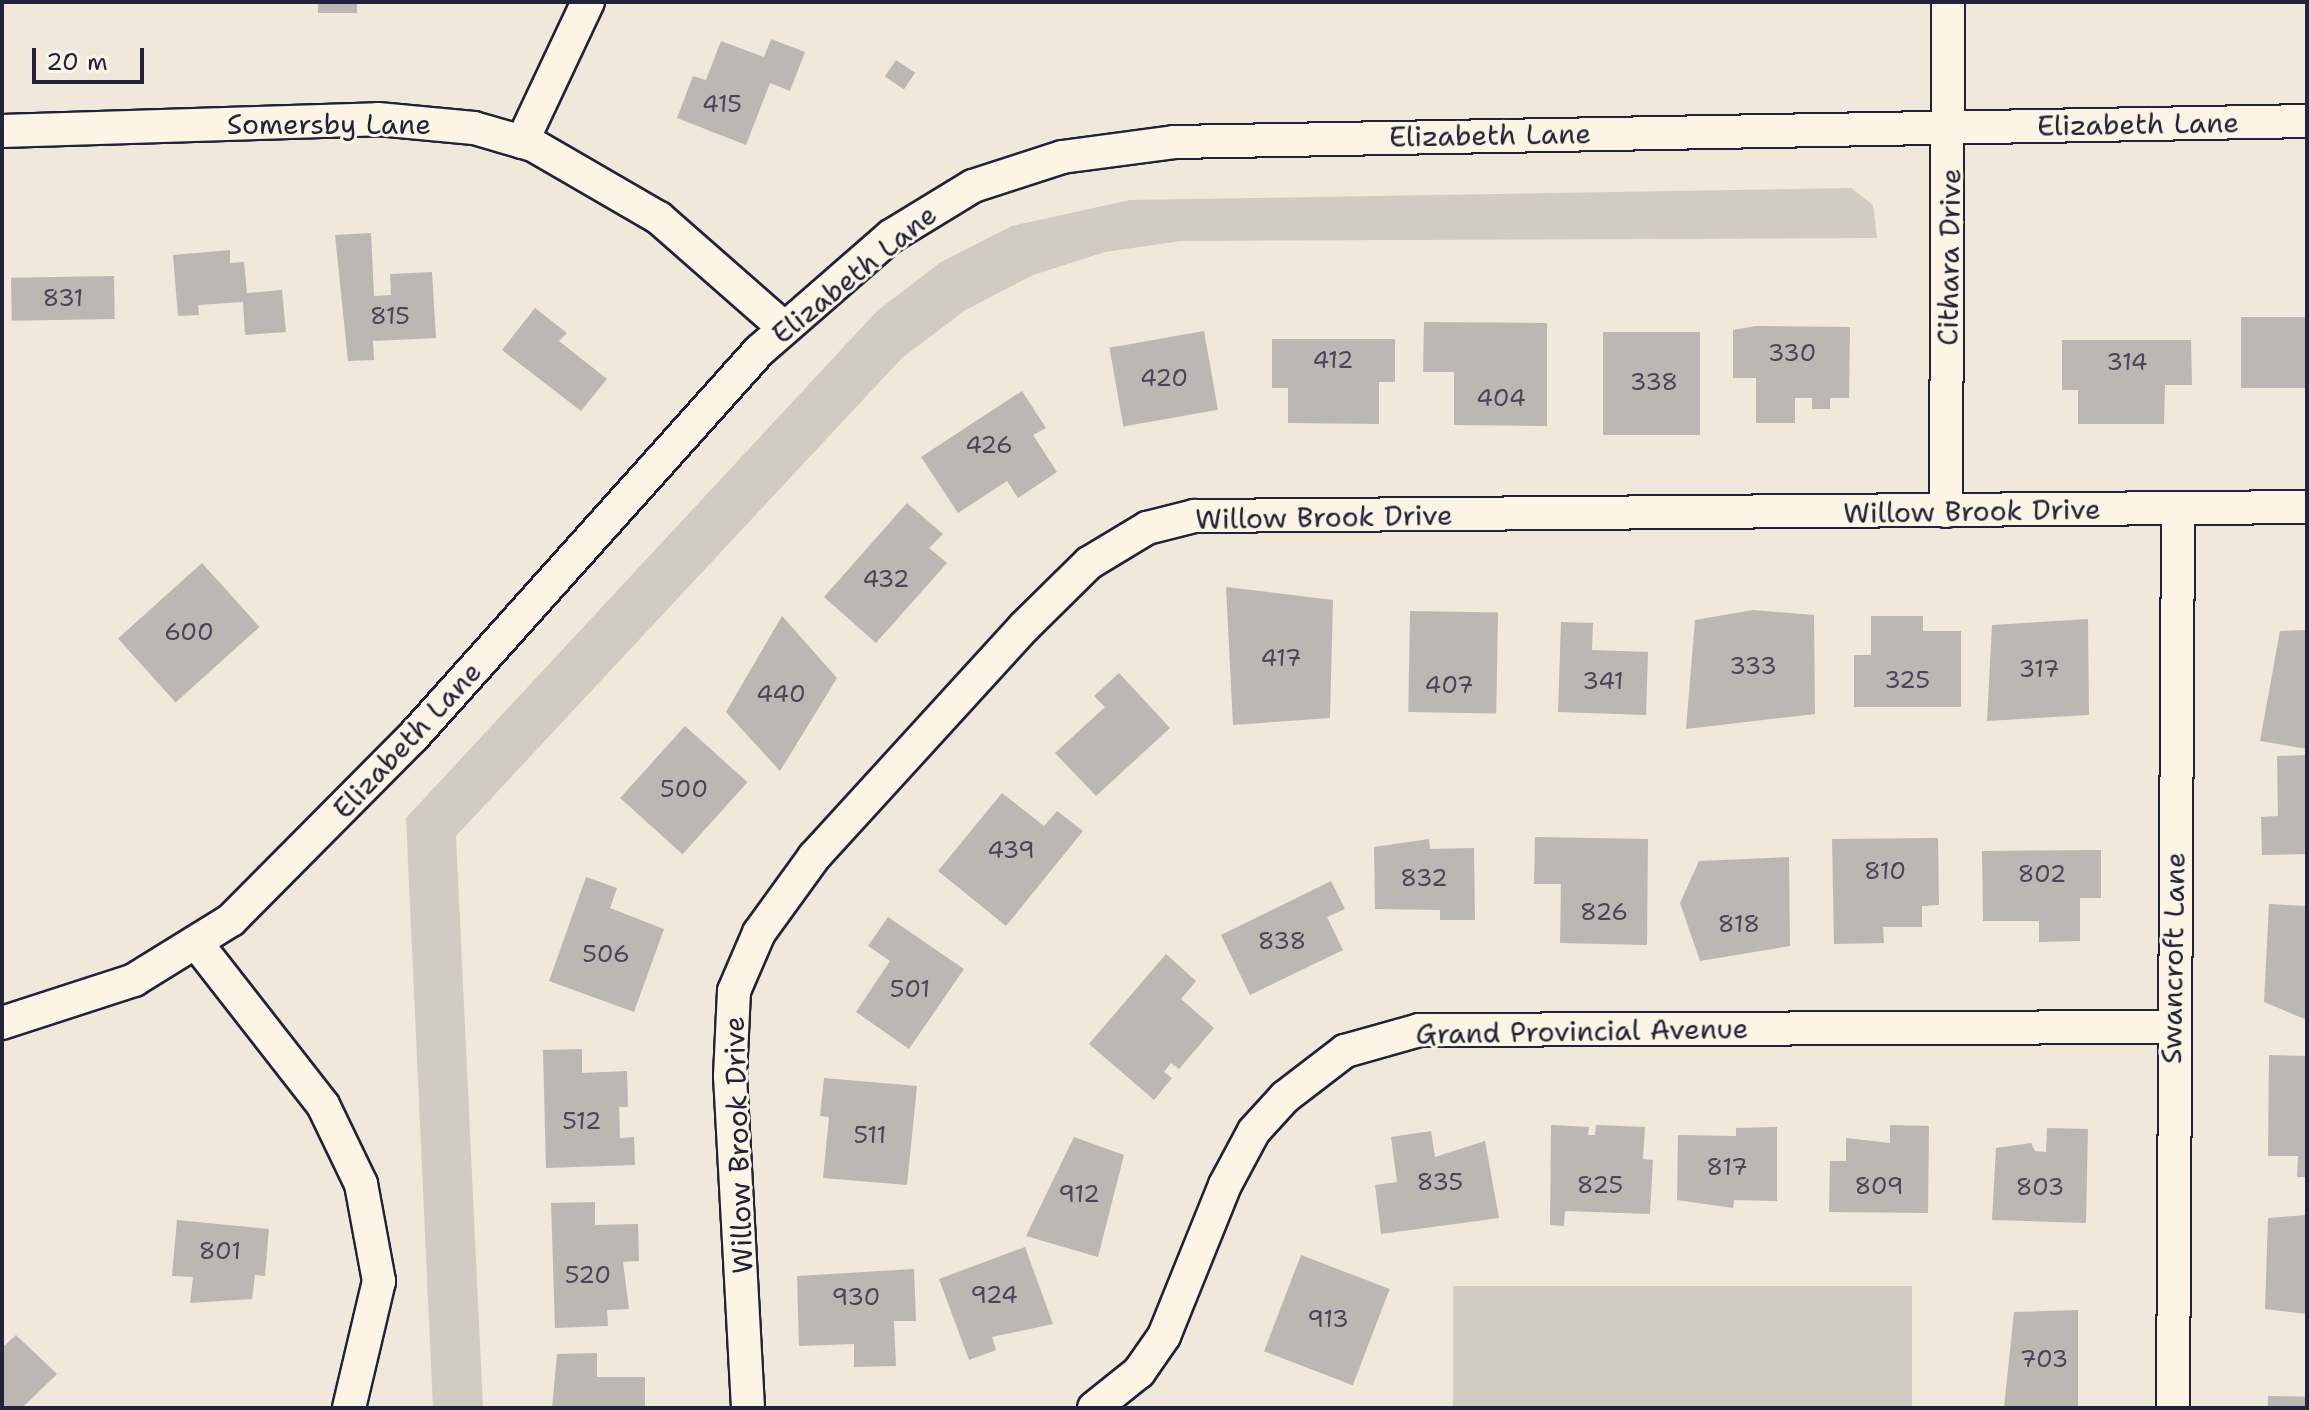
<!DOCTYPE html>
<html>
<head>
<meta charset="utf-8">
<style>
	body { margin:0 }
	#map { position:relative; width:2309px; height:1410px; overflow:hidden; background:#efe8db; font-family:"Shantell Sans",sans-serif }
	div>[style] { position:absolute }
	.green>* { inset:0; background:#d1cbc3; transform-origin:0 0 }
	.building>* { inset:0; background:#bcb7b3; transform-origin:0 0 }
	.roads { filter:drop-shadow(2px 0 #22223b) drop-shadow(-2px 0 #22223b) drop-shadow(0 2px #22223b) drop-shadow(0 -2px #22223b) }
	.minor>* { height:32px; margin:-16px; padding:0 16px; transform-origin:16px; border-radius:16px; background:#fcf5e5 }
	span { translate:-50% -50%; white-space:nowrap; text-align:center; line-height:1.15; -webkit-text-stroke:6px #fcf5e5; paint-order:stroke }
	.number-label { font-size:24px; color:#484759 }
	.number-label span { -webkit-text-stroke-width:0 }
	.street-label { font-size:28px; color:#22223b }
	.frame { position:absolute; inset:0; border:4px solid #22223b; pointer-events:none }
	.scale { position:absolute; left:32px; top:48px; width:112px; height:36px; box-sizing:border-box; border:4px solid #22223b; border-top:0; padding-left:10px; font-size:24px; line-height:28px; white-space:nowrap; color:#22223b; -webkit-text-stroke:6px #fcf5e5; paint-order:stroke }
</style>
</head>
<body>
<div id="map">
	<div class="green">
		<div style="clip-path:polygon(1851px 188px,1873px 205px,1877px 238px,1181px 241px,1105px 252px,1033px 275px,964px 311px,902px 358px,456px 836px,483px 1408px,433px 1408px,406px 818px,877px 311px,941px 262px,1012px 226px,1130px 200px)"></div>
		<div style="left:1453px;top:1286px;width:459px;height:130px"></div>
	</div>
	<div class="building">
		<div style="left:318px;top:2px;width:39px;height:11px"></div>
		<div style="clip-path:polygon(771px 39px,805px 52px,790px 91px,770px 83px,746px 145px,677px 118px,693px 76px,706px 80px,721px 41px,764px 57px)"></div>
		<div style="left:896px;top:60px;width:23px;height:20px;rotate:34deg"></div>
		<div style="clip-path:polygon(371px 233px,374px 296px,391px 295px,390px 274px,432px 272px,436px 338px,373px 341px,374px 360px,348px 361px,335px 235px)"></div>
		<div style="clip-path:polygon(230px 250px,230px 263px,244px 262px,247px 293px,282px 290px,286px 332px,245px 335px,243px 302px,198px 305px,199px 315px,178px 316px,173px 255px)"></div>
		<div style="left:114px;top:276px;width:43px;height:103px;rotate:89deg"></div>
		<div style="clip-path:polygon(535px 308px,567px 333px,559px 341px,607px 379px,581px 411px,502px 350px)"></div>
		<div style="left:2307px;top:317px;width:71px;height:66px;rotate:90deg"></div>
		<div style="clip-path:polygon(1424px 322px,1547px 323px,1547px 426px,1454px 425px,1454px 372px,1423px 372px)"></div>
		<div style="clip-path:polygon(1756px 326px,1850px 327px,1849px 398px,1830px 398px,1830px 409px,1812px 409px,1812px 398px,1795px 398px,1795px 423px,1756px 423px,1756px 378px,1733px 378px,1733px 330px)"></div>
		<div style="left:1204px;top:331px;width:80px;height:96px;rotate:80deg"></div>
		<div style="left:1603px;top:332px;width:97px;height:103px"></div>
		<div style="clip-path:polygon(1272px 339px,1395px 339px,1395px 382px,1379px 382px,1379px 424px,1288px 423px,1288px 388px,1272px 388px)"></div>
		<div style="clip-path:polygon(2062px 340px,2191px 340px,2192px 385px,2165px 385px,2164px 424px,2078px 424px,2078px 390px,2062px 390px)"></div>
		<div style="clip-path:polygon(1022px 391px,1046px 428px,1033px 435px,1057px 472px,1018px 498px,1007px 481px,958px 513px,921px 457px)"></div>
		<div style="clip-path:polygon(907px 503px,943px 534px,929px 548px,947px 563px,876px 643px,824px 597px)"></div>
		<div style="left:202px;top:563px;width:86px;height:113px;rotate:48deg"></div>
		<div style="clip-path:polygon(1226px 587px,1333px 600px,1330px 718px,1233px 725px)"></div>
		<div style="clip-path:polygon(1753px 610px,1814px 615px,1815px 714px,1686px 729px,1695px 620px)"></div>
		<div style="left:1410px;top:611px;width:88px;height:101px;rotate:1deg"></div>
		<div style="clip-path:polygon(782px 616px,837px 678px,780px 771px,726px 712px)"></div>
		<div style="clip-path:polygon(1871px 616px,1923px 616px,1923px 631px,1961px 631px,1961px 707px,1854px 707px,1854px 655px,1871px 655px)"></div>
		<div style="clip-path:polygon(2088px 619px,2089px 715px,1987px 721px,1992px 625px)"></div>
		<div style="clip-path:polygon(1561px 622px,1593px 623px,1592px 650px,1648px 652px,1646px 715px,1558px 712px)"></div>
		<div style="clip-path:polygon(2307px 630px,2307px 749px,2260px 741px,2280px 631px)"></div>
		<div style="clip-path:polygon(1119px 673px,1170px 728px,1096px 796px,1055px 753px,1105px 707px,1094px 696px)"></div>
		<div style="left:685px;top:726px;width:84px;height:97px;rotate:42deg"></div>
		<div style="clip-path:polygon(2307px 755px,2307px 854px,2262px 855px,2261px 817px,2278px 816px,2277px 756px)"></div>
		<div style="clip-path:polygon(1002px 793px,1044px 826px,1057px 811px,1083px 831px,1006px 926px,938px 871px)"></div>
		<div style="clip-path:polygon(1535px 837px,1648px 839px,1647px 945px,1560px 943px,1561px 884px,1534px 884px)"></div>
		<div style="clip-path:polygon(1938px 838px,1939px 905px,1922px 906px,1922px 927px,1883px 927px,1884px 943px,1834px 944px,1832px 839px)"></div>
		<div style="clip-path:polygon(1429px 839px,1430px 849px,1474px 848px,1475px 920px,1440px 920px,1440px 910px,1375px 909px,1374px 847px)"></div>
		<div style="clip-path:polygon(2101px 850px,2101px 898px,2080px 898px,2080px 941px,2039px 942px,2039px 921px,1983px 921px,1982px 851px)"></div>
		<div style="clip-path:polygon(1789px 857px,1790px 946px,1700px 961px,1680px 903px,1699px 861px)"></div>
		<div style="clip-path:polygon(586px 877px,617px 888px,610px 908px,664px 929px,634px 1012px,549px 981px)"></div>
		<div style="clip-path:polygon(1331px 881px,1345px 909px,1327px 917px,1343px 950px,1250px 995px,1221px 935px)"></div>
		<div style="clip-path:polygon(2269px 904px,2307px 906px,2307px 1020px,2264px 1002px)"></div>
		<div style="clip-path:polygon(888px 917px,964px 969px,909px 1049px,856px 1012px,890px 961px,868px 946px)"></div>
		<div style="clip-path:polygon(1166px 954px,1196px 981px,1181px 999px,1214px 1028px,1179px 1069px,1171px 1063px,1164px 1072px,1172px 1078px,1154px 1100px,1089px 1044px)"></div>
		<div style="clip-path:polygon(582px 1049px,582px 1073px,627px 1071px,628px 1107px,619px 1107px,620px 1138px,634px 1137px,635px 1165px,546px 1168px,543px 1050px)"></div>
		<div style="clip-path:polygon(2269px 1055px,2307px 1056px,2307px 1177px,2297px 1177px,2298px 1156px,2268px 1156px)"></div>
		<div style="clip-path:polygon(824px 1078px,917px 1086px,907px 1185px,823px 1178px,829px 1117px,820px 1116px)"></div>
		<div style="clip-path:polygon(1551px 1125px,1589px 1127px,1588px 1135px,1595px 1135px,1596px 1125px,1645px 1127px,1643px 1159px,1653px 1160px,1650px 1214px,1565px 1211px,1564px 1226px,1550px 1225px)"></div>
		<div style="clip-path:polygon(1890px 1125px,1929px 1126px,1928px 1213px,1829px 1212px,1830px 1161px,1846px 1161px,1846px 1138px,1890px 1143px)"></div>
		<div style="clip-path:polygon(1777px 1127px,1777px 1201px,1734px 1200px,1733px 1208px,1677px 1200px,1678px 1135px,1736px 1136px,1736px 1128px)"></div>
		<div style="clip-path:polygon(2047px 1128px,2088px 1129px,2086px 1223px,1992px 1220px,1996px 1148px,2031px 1143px,2035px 1151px,2046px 1152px)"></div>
		<div style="clip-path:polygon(1431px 1131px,1435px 1157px,1485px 1141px,1499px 1218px,1381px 1234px,1375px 1185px,1397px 1182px,1391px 1137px)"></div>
		<div style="clip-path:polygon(1074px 1137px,1124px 1155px,1098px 1257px,1026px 1236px)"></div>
		<div style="clip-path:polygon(595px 1202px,595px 1225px,638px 1224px,639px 1261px,623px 1262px,629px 1309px,607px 1310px,608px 1326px,555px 1328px,551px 1203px)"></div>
		<div style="clip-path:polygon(2307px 1215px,2307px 1314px,2265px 1309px,2268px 1218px)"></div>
		<div style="clip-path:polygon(177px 1220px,269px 1229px,265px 1276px,255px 1275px,252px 1299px,190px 1303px,193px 1277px,172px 1276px)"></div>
		<div style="clip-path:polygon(1025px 1247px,1053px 1324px,992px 1337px,996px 1350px,969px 1360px,939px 1279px)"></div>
		<div style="left:1301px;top:1255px;width:95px;height:103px;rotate:21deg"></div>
		<div style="clip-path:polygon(914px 1269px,916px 1321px,894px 1321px,896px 1366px,854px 1367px,854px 1344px,799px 1346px,797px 1276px)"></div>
		<div style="clip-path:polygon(2078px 1310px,2078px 1408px,2004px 1408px,2014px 1312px)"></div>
		<div style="clip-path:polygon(16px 1335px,57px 1374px,22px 1408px,2px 1408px,2px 1348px)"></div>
		<div style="clip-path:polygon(597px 1353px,597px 1377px,645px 1377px,645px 1408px,552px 1408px,557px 1354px)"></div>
		<div style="left:2268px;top:1396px;width:39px;height:12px;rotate:1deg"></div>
	</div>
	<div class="roads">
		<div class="minor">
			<div style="left:2px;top:131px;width:376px;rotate:-1.8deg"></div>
			<div style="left:378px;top:119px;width:96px;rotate:5.4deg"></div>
			<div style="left:474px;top:128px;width:61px;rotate:16.1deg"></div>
			<div style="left:533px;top:145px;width:146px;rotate:30.1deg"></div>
			<div style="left:659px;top:218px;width:167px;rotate:41.3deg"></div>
			<div style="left:522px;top:142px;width:155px;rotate:-64.8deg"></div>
			<div style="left:1946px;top:511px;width:509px;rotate:-89.77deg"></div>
			<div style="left:198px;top:945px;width:203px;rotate:52deg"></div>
			<div style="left:323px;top:1105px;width:88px;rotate:64.3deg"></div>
			<div style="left:361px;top:1184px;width:99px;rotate:79.5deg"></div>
			<div style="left:379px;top:1281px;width:130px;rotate:103.3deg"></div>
			<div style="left:2px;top:1023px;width:139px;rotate:-18deg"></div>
			<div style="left:134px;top:980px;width:114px;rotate:-31.7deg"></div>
			<div style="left:231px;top:920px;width:257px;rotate:-45.2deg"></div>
			<div style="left:412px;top:738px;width:520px;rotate:-48.12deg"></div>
			<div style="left:759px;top:351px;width:175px;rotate:-41.1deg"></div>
			<div style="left:891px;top:236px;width:96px;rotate:-31.4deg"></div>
			<div style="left:973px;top:186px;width:94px;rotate:-18deg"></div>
			<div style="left:1062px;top:157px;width:113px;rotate:-7.6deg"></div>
			<div style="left:1174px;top:142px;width:1133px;rotate:-1.06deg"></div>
			<div style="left:748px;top:1408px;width:332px;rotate:-93.1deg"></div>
			<div style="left:730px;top:1076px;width:85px;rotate:-87.3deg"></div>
			<div style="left:734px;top:991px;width:63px;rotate:-66.7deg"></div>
			<div style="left:759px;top:933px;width:94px;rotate:-54.1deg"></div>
			<div style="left:814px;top:857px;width:311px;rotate:-47.6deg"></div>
			<div style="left:1024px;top:627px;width:91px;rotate:-44.6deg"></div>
			<div style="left:1089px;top:563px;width:68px;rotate:-31.1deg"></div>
			<div style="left:1147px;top:528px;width:49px;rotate:-14.3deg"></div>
			<div style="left:1194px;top:516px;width:1113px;rotate:-0.46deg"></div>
			<div style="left:1094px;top:1408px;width:58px;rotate:-38.7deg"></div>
			<div style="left:1139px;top:1372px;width:44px;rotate:-55.2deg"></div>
			<div style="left:1164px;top:1336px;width:163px;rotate:-68deg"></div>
			<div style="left:1225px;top:1185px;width:61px;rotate:-61.8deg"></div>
			<div style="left:1254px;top:1131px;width:46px;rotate:-47.6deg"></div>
			<div style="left:1285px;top:1097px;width:76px;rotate:-37.5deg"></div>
			<div style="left:1345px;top:1051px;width:77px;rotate:-15.8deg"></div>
			<div style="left:1419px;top:1030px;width:753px;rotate:-0.23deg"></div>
			<div style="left:2173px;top:1408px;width:899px;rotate:-89.68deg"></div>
		</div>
	</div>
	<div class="number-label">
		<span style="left:722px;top:105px">415</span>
		<span style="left:63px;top:299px">831</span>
		<span style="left:390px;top:317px">815</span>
		<span style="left:1792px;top:354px">330</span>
		<span style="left:1333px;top:361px">412</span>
		<span style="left:2127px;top:363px">314</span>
		<span style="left:1164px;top:379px">420</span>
		<span style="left:1654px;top:383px">338</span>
		<span style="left:1501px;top:399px">404</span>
		<span style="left:989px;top:446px">426</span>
		<span style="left:886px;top:580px">432</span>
		<span style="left:189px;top:633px">600</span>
		<span style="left:1281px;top:659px">417</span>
		<span style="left:1753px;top:667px">333</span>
		<span style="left:2039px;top:670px">317</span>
		<span style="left:1907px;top:681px">325</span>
		<span style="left:1603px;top:682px">341</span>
		<span style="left:1449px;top:686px">407</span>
		<span style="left:781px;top:695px">440</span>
		<span style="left:684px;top:790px">500</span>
		<span style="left:1011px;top:851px">439</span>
		<span style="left:1885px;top:872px">810</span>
		<span style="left:2042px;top:875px">802</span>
		<span style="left:1424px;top:879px">832</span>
		<span style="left:1604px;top:913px">826</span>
		<span style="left:1739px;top:925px">818</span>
		<span style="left:1282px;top:942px">838</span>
		<span style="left:606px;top:955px">506</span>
		<span style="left:910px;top:990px">501</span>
		<span style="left:582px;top:1122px">512</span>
		<span style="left:870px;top:1136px">511</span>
		<span style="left:1727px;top:1168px">817</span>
		<span style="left:1440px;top:1183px">835</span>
		<span style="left:1600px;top:1186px">825</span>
		<span style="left:1879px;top:1187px">809</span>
		<span style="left:2040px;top:1188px">803</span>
		<span style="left:1079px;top:1195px">912</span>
		<span style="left:220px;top:1252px">801</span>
		<span style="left:588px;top:1276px">520</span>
		<span style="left:994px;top:1296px">924</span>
		<span style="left:856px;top:1298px">930</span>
		<span style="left:1328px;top:1320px">913</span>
		<span style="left:2044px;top:1360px">703</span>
	</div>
	<div class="street-label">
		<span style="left:329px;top:124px">Somersby Lane</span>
		<span style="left:2138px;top:124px;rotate:-1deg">Elizabeth Lane</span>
		<span style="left:1490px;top:135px;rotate:-1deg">Elizabeth Lane</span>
		<span style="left:1949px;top:257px;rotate:-89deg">Cithara Drive</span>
		<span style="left:854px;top:274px;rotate:-39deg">Elizabeth Lane</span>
		<span style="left:1972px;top:511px;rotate:-1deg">Willow Brook Drive</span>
		<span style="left:1324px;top:517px;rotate:-1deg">Willow Brook Drive</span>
		<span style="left:407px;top:740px;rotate:-47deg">Elizabeth Lane</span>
		<span style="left:2173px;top:958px;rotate:-89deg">Swancroft Lane</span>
		<span style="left:1582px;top:1031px;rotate:-1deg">Grand Provincial Avenue</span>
		<span style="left:738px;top:1145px;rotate:-92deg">Willow Brook Drive</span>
	</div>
	<div class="frame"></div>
	<div class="scale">20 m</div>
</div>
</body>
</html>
